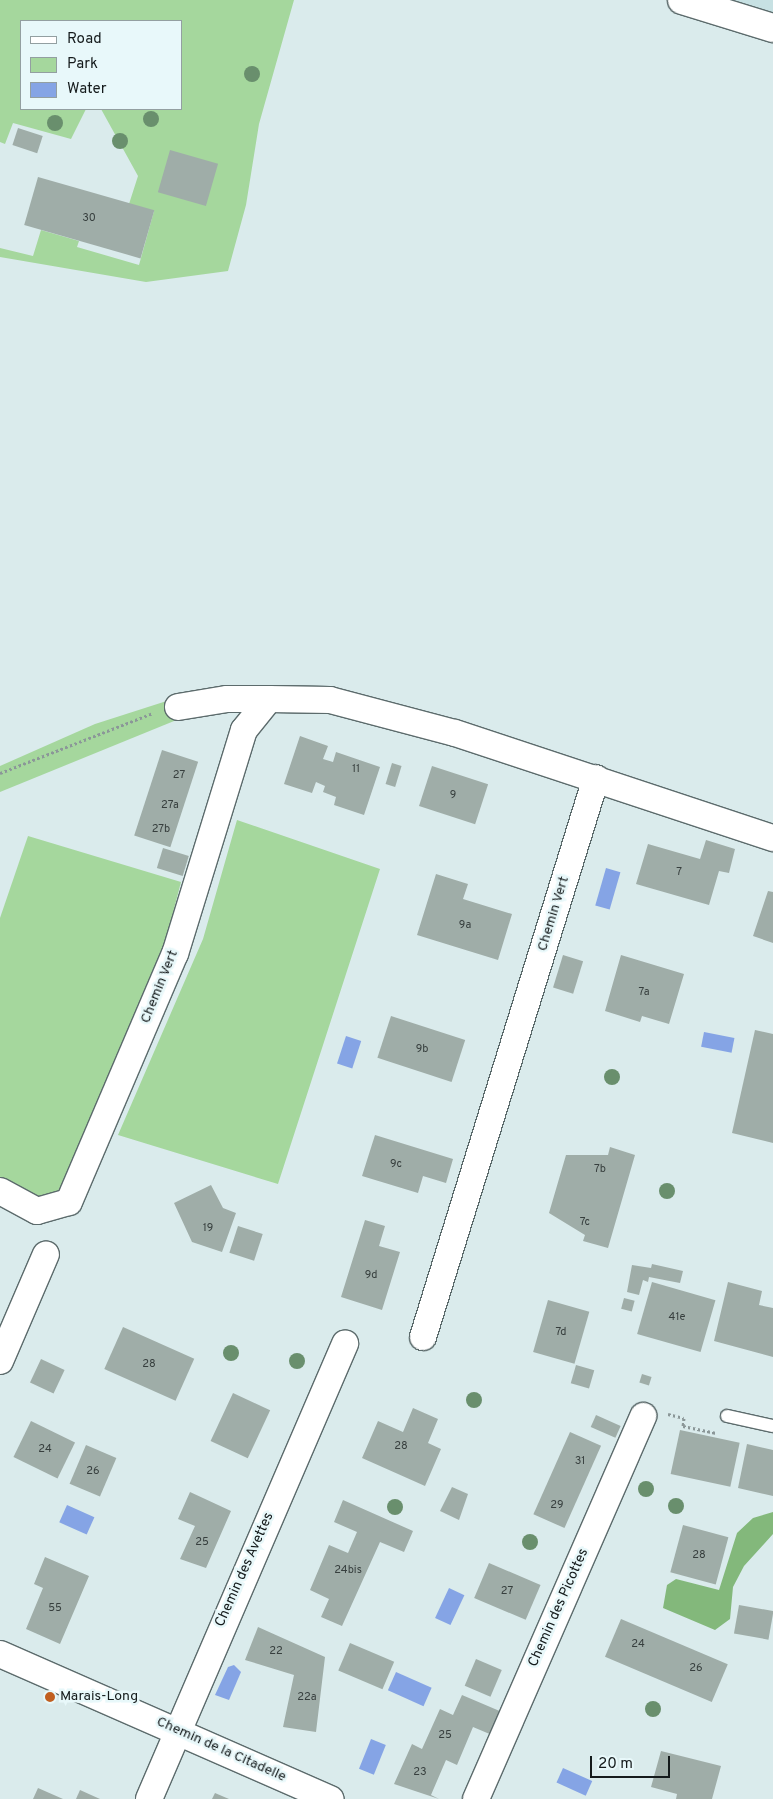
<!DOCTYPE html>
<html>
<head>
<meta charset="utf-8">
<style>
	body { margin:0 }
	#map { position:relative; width:773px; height:1799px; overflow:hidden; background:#daebec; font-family:Overpass,sans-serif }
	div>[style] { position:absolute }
	.built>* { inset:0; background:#c7e1e3 }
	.green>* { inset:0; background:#a5d79d }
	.forest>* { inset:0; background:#83b87b }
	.water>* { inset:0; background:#85a4e5; transform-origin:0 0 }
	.building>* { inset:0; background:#9fada8; transform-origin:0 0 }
	.path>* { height:3px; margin-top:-1.5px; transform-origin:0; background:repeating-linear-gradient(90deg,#8b9798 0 2.5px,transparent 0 5px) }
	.roads { filter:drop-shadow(1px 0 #5c6b6c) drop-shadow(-1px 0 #5c6b6c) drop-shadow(0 1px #5c6b6c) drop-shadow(0 -1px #5c6b6c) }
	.lane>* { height:12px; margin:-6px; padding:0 6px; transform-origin:6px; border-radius:6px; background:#fff }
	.street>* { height:26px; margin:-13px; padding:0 13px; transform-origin:13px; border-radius:13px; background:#fff }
	.secondary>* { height:28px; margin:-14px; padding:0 14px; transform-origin:14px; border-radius:14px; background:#fff }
	.trees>* { width:16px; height:16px; margin:-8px; border-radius:50%; background:#698f6d }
	.dots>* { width:14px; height:14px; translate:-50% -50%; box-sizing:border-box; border:2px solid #e8f8fa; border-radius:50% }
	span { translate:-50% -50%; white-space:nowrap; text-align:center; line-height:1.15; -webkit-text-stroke:5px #e8f8fa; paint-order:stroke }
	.number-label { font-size:11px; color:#373f3e }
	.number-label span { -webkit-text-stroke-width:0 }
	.street-label { font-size:14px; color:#141a1b }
	.poi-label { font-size:14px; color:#141a1b }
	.left { translate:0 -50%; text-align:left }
	.legend { position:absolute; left:20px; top:20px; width:162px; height:90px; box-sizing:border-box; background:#e8f8fa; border:1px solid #939fa1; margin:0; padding:6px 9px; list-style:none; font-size:15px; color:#141a1b }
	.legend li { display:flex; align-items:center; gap:10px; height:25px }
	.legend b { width:25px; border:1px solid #939fa1 }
	.scale { position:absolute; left:590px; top:1756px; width:80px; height:22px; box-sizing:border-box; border:2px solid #141a1b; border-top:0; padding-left:6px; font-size:15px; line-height:18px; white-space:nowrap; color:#141a1b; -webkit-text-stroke:4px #e8f8fa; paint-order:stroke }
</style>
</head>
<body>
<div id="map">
	<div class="built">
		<div style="clip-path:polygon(729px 0,773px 0,773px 14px)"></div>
	</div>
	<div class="green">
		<div style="clip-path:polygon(0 0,294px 0,259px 124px,246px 205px,228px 271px,146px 282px,0 257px,0 248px,33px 256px,41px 230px,79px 241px,77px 247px,139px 265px,154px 211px,129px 204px,138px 176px,101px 109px,181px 109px,181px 21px,21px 21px,21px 109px,86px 109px,71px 139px,13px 123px,5px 144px,0 142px)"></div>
		<div style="clip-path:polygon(176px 698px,179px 719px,0 792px,0 766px,95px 724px)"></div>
		<div style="clip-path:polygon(237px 820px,380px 869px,278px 1184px,118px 1135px,203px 939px)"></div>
		<div style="clip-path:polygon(28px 836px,181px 882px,162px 955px,65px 1184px,46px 1201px,0 1180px,0 918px)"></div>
	</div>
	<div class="forest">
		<div style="clip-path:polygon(773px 1512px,773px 1534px,744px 1566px,733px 1587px,730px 1619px,715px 1630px,663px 1608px,667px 1585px,676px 1579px,719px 1590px,737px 1533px,753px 1518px)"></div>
	</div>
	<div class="water">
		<div style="left:606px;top:868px;width:15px;height:39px;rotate:16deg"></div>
		<div style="left:704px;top:1032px;width:31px;height:15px;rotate:11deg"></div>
		<div style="left:346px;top:1036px;width:16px;height:29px;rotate:18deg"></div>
		<div style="left:67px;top:1505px;width:30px;height:19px;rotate:24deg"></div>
		<div style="left:449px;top:1588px;width:17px;height:33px;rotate:25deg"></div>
		<div style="clip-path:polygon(234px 1665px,241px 1672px,229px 1700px,215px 1695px,228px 1667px)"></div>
		<div style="left:396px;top:1672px;width:39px;height:20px;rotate:24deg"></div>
		<div style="left:371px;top:1739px;width:16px;height:32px;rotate:22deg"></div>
		<div style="left:563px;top:1768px;width:32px;height:16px;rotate:24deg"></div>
	</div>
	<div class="building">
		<div style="left:18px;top:128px;width:26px;height:18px;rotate:18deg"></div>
		<div style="left:170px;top:150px;width:50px;height:44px;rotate:16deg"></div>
		<div style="left:38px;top:177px;width:121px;height:50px;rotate:16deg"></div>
		<div style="clip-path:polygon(300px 736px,328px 746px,323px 759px,333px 762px,336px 752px,380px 767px,364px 815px,334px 805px,336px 797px,323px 792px,325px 786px,316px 782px,312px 793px,284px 784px)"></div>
		<div style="left:162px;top:750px;width:38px;height:90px;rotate:18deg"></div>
		<div style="left:392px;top:763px;width:10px;height:22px;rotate:17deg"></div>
		<div style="left:432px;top:766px;width:59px;height:42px;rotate:18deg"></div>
		<div style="clip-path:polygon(706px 840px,735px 849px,729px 873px,719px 871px,709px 905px,636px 884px,648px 844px,700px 859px)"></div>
		<div style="left:163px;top:848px;width:27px;height:21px;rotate:17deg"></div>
		<div style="clip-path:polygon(436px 874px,468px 884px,463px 899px,512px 914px,498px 960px,417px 935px)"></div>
		<div style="clip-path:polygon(768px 891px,773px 892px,773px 943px,753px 936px)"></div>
		<div style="left:563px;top:955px;width:21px;height:34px;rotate:17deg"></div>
		<div style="clip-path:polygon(621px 955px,684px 974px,669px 1024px,642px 1016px,640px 1022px,605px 1011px)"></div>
		<div style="left:391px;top:1016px;width:78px;height:44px;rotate:18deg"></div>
		<div style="clip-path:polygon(755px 1030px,773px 1034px,773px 1143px,732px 1133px)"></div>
		<div style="clip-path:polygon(375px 1135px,453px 1159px,446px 1183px,423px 1176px,418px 1193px,362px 1176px)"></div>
		<div style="clip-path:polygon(610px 1147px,635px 1155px,608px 1248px,583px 1241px,585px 1235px,549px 1213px,566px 1155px,608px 1155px)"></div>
		<div style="clip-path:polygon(211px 1185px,223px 1208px,236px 1213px,222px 1252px,192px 1242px,174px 1203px)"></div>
		<div style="clip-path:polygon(365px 1220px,385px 1226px,379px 1246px,400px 1252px,382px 1310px,341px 1297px)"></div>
		<div style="left:238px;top:1226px;width:26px;height:28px;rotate:18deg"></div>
		<div style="clip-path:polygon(652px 1264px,683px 1271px,680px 1283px,649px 1277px,648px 1282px,643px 1280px,639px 1295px,627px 1292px,632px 1265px,651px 1268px)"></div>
		<div style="left:652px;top:1282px;width:66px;height:54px;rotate:16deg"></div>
		<div style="clip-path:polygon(728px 1282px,762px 1291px,759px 1305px,773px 1308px,773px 1357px,714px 1341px)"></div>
		<div style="left:624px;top:1298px;width:11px;height:11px;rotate:15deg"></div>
		<div style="left:548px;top:1300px;width:43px;height:54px;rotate:16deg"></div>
		<div style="left:123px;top:1327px;width:78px;height:46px;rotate:24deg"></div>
		<div style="left:41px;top:1359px;width:26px;height:26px;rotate:25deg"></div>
		<div style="left:576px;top:1365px;width:19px;height:19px;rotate:16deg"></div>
		<div style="left:642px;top:1374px;width:10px;height:9px;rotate:17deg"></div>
		<div style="left:233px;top:1393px;width:41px;height:53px;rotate:25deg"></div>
		<div style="clip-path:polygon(413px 1408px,438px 1419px,428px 1443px,441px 1449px,425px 1486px,362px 1458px,378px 1421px,403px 1432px)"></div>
		<div style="left:596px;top:1415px;width:27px;height:13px;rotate:24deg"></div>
		<div style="left:31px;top:1421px;width:49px;height:40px;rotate:26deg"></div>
		<div style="left:680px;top:1430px;width:61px;height:45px;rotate:12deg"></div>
		<div style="left:570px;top:1432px;width:34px;height:90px;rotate:24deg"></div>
		<div style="clip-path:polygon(747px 1444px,773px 1450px,773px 1496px,738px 1488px)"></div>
		<div style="left:86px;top:1445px;width:33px;height:42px;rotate:23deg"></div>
		<div style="clip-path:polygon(452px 1487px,468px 1494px,459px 1520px,440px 1511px)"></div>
		<div style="clip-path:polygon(190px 1492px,231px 1511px,206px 1568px,180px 1559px,195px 1526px,178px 1519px)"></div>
		<div style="clip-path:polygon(343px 1500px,413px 1531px,404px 1552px,380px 1542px,342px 1626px,321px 1617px,329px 1599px,310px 1590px,329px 1545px,348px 1553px,357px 1532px,334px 1522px)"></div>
		<div style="left:683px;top:1525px;width:47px;height:49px;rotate:15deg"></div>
		<div style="clip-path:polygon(45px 1557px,89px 1576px,60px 1644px,26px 1629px,43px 1588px,34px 1584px)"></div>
		<div style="left:489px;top:1563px;width:56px;height:38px;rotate:23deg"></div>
		<div style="left:739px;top:1605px;width:35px;height:29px;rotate:10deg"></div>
		<div style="left:621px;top:1619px;width:116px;height:41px;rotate:23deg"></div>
		<div style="clip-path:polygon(258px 1627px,325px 1657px,316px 1732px,283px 1727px,294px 1675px,245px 1660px)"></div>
		<div style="left:350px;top:1643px;width:48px;height:30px;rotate:23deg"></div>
		<div style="left:476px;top:1659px;width:28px;height:29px;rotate:23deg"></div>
		<div style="clip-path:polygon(462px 1695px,502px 1712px,492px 1735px,473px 1727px,457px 1765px,446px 1760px,431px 1795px,439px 1799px,394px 1784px,412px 1744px,422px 1749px,440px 1709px,453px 1715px)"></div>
		<div style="clip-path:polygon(661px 1751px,721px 1766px,712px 1799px,676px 1799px,677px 1794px,651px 1787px)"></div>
		<div style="clip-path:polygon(38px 1788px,63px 1799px,33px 1799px)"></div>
		<div style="clip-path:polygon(80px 1790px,100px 1799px,76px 1799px)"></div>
		<div style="clip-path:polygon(215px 1793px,229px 1799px,212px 1799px)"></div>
	</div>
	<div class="path">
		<div style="left:0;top:773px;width:164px;rotate:-21.4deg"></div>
		<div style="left:668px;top:1414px;width:16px;rotate:14deg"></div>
		<div style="left:684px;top:1418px;width:8px;rotate:97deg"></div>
		<div style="left:683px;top:1426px;width:34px;rotate:12deg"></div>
	</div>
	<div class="roads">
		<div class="lane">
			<div style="left:727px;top:1416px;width:47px;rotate:12.3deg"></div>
		</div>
		<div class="street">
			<div style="left:178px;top:707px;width:50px;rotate:-9.3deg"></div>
			<div style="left:227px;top:699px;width:42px"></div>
			<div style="left:0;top:1191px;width:42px;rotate:28.4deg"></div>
			<div style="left:37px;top:1211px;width:33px;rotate:-16deg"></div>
			<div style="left:69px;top:1202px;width:270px;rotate:-66.9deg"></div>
			<div style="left:175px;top:954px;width:234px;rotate:-72.9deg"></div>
			<div style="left:244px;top:730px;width:40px;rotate:-51deg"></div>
			<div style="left:269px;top:699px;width:61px;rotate:0.9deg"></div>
			<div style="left:330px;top:700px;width:129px;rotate:14.8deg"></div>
			<div style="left:455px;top:733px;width:335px;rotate:18.3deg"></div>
			<div style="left:423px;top:1337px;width:585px;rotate:-72.8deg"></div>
			<div style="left:0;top:1361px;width:116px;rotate:-66.7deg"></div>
			<div style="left:0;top:1654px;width:361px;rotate:23.7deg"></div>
			<div style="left:149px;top:1799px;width:496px;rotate:-66.7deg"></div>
			<div style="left:476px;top:1799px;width:418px;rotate:-66.4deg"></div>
		</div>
		<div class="secondary">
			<div style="left:682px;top:0;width:95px;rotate:17.1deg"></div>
		</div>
	</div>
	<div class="trees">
		<div style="left:252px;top:74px"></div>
		<div style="left:151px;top:119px"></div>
		<div style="left:55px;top:123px"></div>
		<div style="left:120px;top:141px"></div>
		<div style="left:612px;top:1077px"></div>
		<div style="left:667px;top:1191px"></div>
		<div style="left:231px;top:1353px"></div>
		<div style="left:297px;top:1361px"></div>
		<div style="left:474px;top:1400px"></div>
		<div style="left:646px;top:1489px"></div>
		<div style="left:676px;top:1506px"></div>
		<div style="left:395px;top:1507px"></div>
		<div style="left:530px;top:1542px"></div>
		<div style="left:653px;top:1709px"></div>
	</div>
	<div class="dots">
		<div style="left:50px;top:1697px;background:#c15f20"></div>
	</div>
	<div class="number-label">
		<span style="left:89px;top:218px">30</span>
		<span style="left:356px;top:769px">11</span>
		<span style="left:179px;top:775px">27</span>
		<span style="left:453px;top:795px">9</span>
		<span style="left:170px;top:805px">27a</span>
		<span style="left:161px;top:829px">27b</span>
		<span style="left:679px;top:872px">7</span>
		<span style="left:465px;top:925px">9a</span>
		<span style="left:644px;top:992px">7a</span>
		<span style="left:422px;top:1049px">9b</span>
		<span style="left:396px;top:1164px">9c</span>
		<span style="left:600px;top:1169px">7b</span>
		<span style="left:585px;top:1222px">7c</span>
		<span style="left:208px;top:1228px">19</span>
		<span style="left:371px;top:1275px">9d</span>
		<span style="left:677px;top:1317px">41e</span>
		<span style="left:561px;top:1332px">7d</span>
		<span style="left:149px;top:1364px">28</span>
		<span style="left:401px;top:1446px">28</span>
		<span style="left:45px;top:1449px">24</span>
		<span style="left:580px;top:1461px">31</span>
		<span style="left:93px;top:1471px">26</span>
		<span style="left:557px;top:1505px">29</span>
		<span style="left:202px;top:1542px">25</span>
		<span style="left:699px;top:1555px">28</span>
		<span style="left:348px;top:1570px">24bis</span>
		<span style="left:507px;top:1591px">27</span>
		<span style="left:55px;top:1608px">55</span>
		<span style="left:638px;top:1644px">24</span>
		<span style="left:276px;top:1651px">22</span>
		<span style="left:696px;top:1668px">26</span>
		<span style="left:307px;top:1697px">22a</span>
		<span style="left:445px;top:1735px">25</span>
		<span style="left:420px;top:1772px">23</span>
	</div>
	<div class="street-label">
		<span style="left:554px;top:914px;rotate:-73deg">Chemin Vert</span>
		<span style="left:160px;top:987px;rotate:-68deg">Chemin Vert</span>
		<span style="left:245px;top:1570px;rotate:-66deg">Chemin des Avettes</span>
		<span style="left:559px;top:1608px;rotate:-66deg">Chemin des Picottes</span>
		<span style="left:221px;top:1750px;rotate:24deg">Chemin de la Citadelle</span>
	</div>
	<div class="poi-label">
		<span class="left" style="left:60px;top:1697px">Marais-Long</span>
	</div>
	<ul class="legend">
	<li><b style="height:6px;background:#fff"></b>Road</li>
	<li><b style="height:14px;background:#a5d79d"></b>Park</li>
	<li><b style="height:14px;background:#85a4e5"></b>Water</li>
	</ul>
	<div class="scale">20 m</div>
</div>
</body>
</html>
